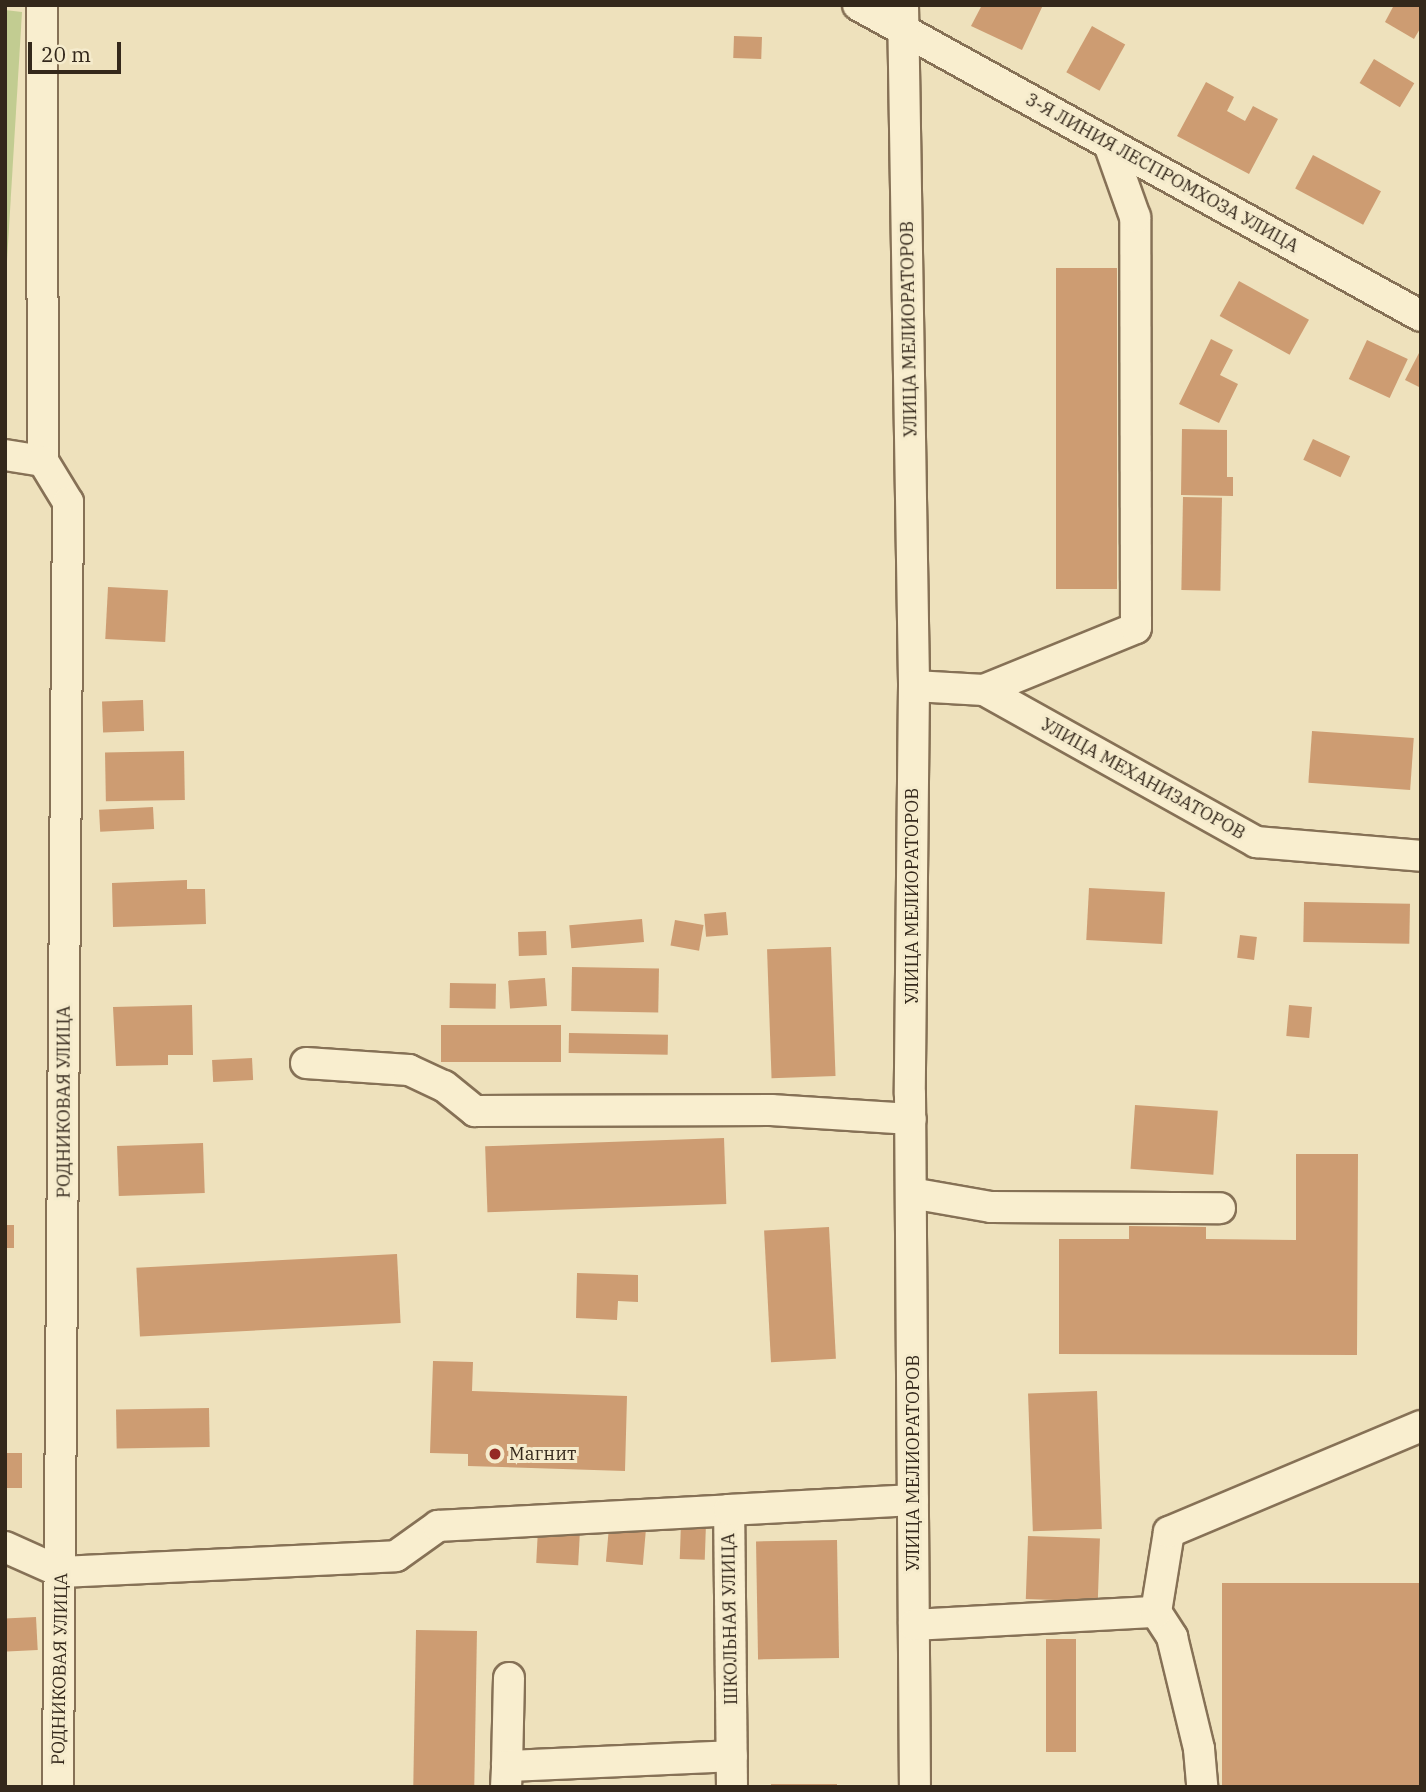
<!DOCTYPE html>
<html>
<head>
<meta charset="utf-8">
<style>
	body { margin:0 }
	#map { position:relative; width:1426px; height:1792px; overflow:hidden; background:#eee1bc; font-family:"IBM Plex Serif",serif }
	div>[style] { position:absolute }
	.green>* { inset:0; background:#c2cc91 }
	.building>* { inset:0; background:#cd9c72; transform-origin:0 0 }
	.roads { filter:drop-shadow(2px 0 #867156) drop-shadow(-2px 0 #867156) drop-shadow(0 2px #867156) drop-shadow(0 -2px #867156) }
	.minor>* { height:30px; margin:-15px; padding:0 15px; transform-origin:15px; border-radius:15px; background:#f9eecf }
	.dots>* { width:19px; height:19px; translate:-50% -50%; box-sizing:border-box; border:4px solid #f5ebcc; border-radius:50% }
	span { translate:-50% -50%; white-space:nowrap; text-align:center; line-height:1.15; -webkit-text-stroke:6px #f5ebcc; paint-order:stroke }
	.street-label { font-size:18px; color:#34281b }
	.poi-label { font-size:18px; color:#34281b }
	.left { translate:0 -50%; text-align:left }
	.frame { position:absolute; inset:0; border:7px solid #34281b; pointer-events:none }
	.scale { position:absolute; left:28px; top:42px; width:93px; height:32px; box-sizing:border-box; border:4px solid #34281b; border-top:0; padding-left:9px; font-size:21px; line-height:24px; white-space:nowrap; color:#34281b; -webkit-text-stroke:5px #f5ebcc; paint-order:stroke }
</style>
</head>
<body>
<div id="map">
	<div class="green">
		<div style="clip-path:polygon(5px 10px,22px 12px,5px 294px)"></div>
	</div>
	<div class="building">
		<div style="clip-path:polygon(982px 5px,1043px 5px,1022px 50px,971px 26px)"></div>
		<div style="clip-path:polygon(1394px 5px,1421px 5px,1421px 27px,1414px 39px,1385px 22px)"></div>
		<div style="left:1092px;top:26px;width:38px;height:53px;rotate:29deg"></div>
		<div style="left:734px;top:36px;width:28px;height:22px;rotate:2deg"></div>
		<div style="left:1374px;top:59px;width:47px;height:28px;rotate:31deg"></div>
		<div style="clip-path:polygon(1206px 82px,1234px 97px,1227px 111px,1245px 121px,1253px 106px,1278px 119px,1249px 174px,1177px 136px)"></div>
		<div style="left:1313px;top:155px;width:77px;height:38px;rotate:28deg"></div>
		<div style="left:1056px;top:268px;width:61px;height:321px"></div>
		<div style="left:1239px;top:281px;width:80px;height:40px;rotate:29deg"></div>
		<div style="clip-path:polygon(1211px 339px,1233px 350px,1220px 375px,1238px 384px,1219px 423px,1179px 404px)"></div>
		<div style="left:1367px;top:340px;width:45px;height:43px;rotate:25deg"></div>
		<div style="clip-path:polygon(1419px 353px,1421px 354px,1421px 388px,1405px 380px)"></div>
		<div style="clip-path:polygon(1182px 429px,1227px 430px,1227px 477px,1233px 477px,1233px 496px,1181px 495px)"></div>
		<div style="left:1313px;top:439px;width:41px;height:23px;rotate:25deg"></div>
		<div style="left:1183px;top:497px;width:39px;height:93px;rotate:1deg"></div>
		<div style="left:108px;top:587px;width:60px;height:52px;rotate:3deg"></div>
		<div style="left:143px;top:700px;width:31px;height:41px;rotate:88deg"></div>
		<div style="left:1312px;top:731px;width:102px;height:52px;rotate:4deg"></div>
		<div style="left:184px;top:751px;width:49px;height:79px;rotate:89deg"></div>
		<div style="left:153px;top:807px;width:22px;height:54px;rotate:87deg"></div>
		<div style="clip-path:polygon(187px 880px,187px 889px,205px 889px,206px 924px,113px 927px,112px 883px)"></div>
		<div style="left:1089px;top:888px;width:76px;height:52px;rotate:3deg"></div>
		<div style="left:1304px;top:902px;width:106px;height:40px;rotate:1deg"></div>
		<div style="left:726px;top:912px;width:23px;height:22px;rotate:85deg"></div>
		<div style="left:642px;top:919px;width:23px;height:73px;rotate:85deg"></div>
		<div style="left:675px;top:920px;width:29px;height:26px;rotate:10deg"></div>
		<div style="left:546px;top:931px;width:24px;height:28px;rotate:88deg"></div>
		<div style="left:1240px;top:935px;width:17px;height:23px;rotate:7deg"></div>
		<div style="left:831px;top:947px;width:129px;height:64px;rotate:88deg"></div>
		<div style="left:572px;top:967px;width:87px;height:44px;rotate:1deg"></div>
		<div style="left:545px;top:978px;width:28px;height:37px;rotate:86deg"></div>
		<div style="left:450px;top:983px;width:46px;height:25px;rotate:1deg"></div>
		<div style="clip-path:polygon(192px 1005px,193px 1055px,168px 1055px,168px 1065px,116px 1066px,113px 1007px)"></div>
		<div style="left:1289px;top:1005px;width:23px;height:31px;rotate:5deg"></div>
		<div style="left:441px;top:1025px;width:120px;height:37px"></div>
		<div style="left:569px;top:1033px;width:99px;height:20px;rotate:1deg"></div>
		<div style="left:252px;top:1058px;width:22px;height:40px;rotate:87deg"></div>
		<div style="left:1135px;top:1105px;width:83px;height:64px;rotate:4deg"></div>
		<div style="left:724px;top:1138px;width:66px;height:239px;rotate:88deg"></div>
		<div style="left:203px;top:1143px;width:50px;height:86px;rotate:88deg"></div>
		<div style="clip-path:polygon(1296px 1154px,1358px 1154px,1357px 1355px,1059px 1354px,1059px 1239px,1129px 1239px,1129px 1226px,1206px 1227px,1206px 1239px,1296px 1240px)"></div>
		<div style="left:5px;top:1225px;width:9px;height:23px"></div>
		<div style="left:829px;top:1227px;width:132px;height:65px;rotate:87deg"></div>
		<div style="left:397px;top:1254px;width:69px;height:261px;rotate:87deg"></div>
		<div style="clip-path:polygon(577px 1273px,638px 1275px,638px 1302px,618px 1301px,617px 1320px,576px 1318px)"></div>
		<div style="clip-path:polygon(433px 1361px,473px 1362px,472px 1391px,627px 1396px,625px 1471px,468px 1466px,468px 1454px,430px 1453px)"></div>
		<div style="left:1097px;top:1391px;width:138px;height:69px;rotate:88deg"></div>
		<div style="left:209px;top:1408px;width:39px;height:93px;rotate:89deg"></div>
		<div style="left:5px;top:1453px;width:17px;height:35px"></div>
		<div style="left:681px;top:1523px;width:25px;height:36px;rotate:2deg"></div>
		<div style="left:609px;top:1527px;width:37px;height:35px;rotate:5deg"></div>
		<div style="left:538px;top:1529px;width:42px;height:34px;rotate:3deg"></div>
		<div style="left:1028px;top:1536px;width:72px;height:63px;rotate:2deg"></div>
		<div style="left:837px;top:1540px;width:118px;height:81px;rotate:89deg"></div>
		<div style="left:1222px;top:1583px;width:199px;height:204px"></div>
		<div style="left:36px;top:1617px;width:33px;height:31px;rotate:87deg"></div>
		<div style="left:416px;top:1630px;width:61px;height:157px;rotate:1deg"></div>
		<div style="left:1046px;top:1639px;width:30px;height:113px"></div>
		<div style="left:771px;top:1784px;width:66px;height:3px"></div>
	</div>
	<div class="roads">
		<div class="minor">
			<div style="left:42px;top:5px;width:456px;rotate:89.9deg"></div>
			<div style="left:858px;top:5px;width:643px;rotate:28.92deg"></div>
			<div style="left:903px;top:5px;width:681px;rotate:89.07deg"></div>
			<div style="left:914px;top:686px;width:408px;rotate:90.6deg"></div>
			<div style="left:910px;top:1094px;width:693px;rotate:89.59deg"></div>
			<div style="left:5px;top:455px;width:38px;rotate:9deg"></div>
			<div style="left:43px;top:461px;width:48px;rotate:58.6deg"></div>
			<div style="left:68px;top:502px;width:1285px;rotate:90.45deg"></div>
			<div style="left:914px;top:686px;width:70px;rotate:3.3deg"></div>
			<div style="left:984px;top:690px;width:312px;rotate:29.2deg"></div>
			<div style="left:1256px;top:842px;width:166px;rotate:4.8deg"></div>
			<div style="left:984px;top:690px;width:164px;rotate:-22.2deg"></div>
			<div style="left:1136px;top:628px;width:411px;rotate:-90.1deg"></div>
			<div style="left:1135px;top:217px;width:77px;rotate:-109.6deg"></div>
			<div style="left:306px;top:1063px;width:103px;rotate:3.9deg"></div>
			<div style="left:409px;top:1070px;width:38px;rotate:25deg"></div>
			<div style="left:444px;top:1086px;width:40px;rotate:39deg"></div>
			<div style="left:475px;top:1111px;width:296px;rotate:-0.2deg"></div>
			<div style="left:771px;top:1110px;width:140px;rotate:3.7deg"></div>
			<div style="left:911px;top:1193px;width:81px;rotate:9.9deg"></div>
			<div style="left:991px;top:1207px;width:229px;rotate:0.3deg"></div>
			<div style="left:5px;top:1547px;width:61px;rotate:24.1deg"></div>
			<div style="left:61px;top:1572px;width:335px;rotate:-2.7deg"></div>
			<div style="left:396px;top:1556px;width:52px;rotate:-35.5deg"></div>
			<div style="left:438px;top:1526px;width:291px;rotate:-3.1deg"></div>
			<div style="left:1156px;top:1612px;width:30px;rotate:57deg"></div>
			<div style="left:1172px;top:1637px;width:115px;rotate:76.4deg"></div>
			<div style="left:1199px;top:1749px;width:38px;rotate:85deg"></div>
			<div style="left:914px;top:1625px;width:242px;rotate:-3.1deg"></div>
			<div style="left:1156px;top:1612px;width:81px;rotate:-80.8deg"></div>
			<div style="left:1169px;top:1532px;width:273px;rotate:-22.8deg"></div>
			<div style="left:507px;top:1766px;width:88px;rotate:-88.7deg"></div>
			<div style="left:506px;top:1787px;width:21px;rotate:-87deg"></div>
			<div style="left:507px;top:1766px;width:225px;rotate:-2.5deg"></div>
			<div style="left:732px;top:1787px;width:277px;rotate:-90.6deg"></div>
			<div style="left:729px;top:1510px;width:184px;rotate:-3.1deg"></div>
		</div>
	</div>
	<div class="dots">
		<div style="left:495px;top:1454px;background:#952a25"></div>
	</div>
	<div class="street-label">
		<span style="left:1162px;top:173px;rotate:29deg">3-Я ЛИНИЯ ЛЕСПРОМХОЗА УЛИЦА</span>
		<span style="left:909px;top:329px;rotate:-91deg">УЛИЦА МЕЛИОРАТОРОВ</span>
		<span style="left:1143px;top:779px;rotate:29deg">УЛИЦА МЕХАНИЗАТОРОВ</span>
		<span style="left:912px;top:896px;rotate:-90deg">УЛИЦА МЕЛИОРАТОРОВ</span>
		<span style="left:64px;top:1102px;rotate:-90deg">РОДНИКОВАЯ УЛИЦА</span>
		<span style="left:913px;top:1463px;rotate:-90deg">УЛИЦА МЕЛИОРАТОРОВ</span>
		<span style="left:730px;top:1619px;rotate:-91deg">ШКОЛЬНАЯ УЛИЦА</span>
		<span style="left:60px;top:1669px;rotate:-89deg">РОДНИКОВАЯ УЛИЦА</span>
	</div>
	<div class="poi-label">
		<span class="left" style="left:509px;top:1454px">Магнит</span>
	</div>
	<div class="frame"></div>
	<div class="scale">20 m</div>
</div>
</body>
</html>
